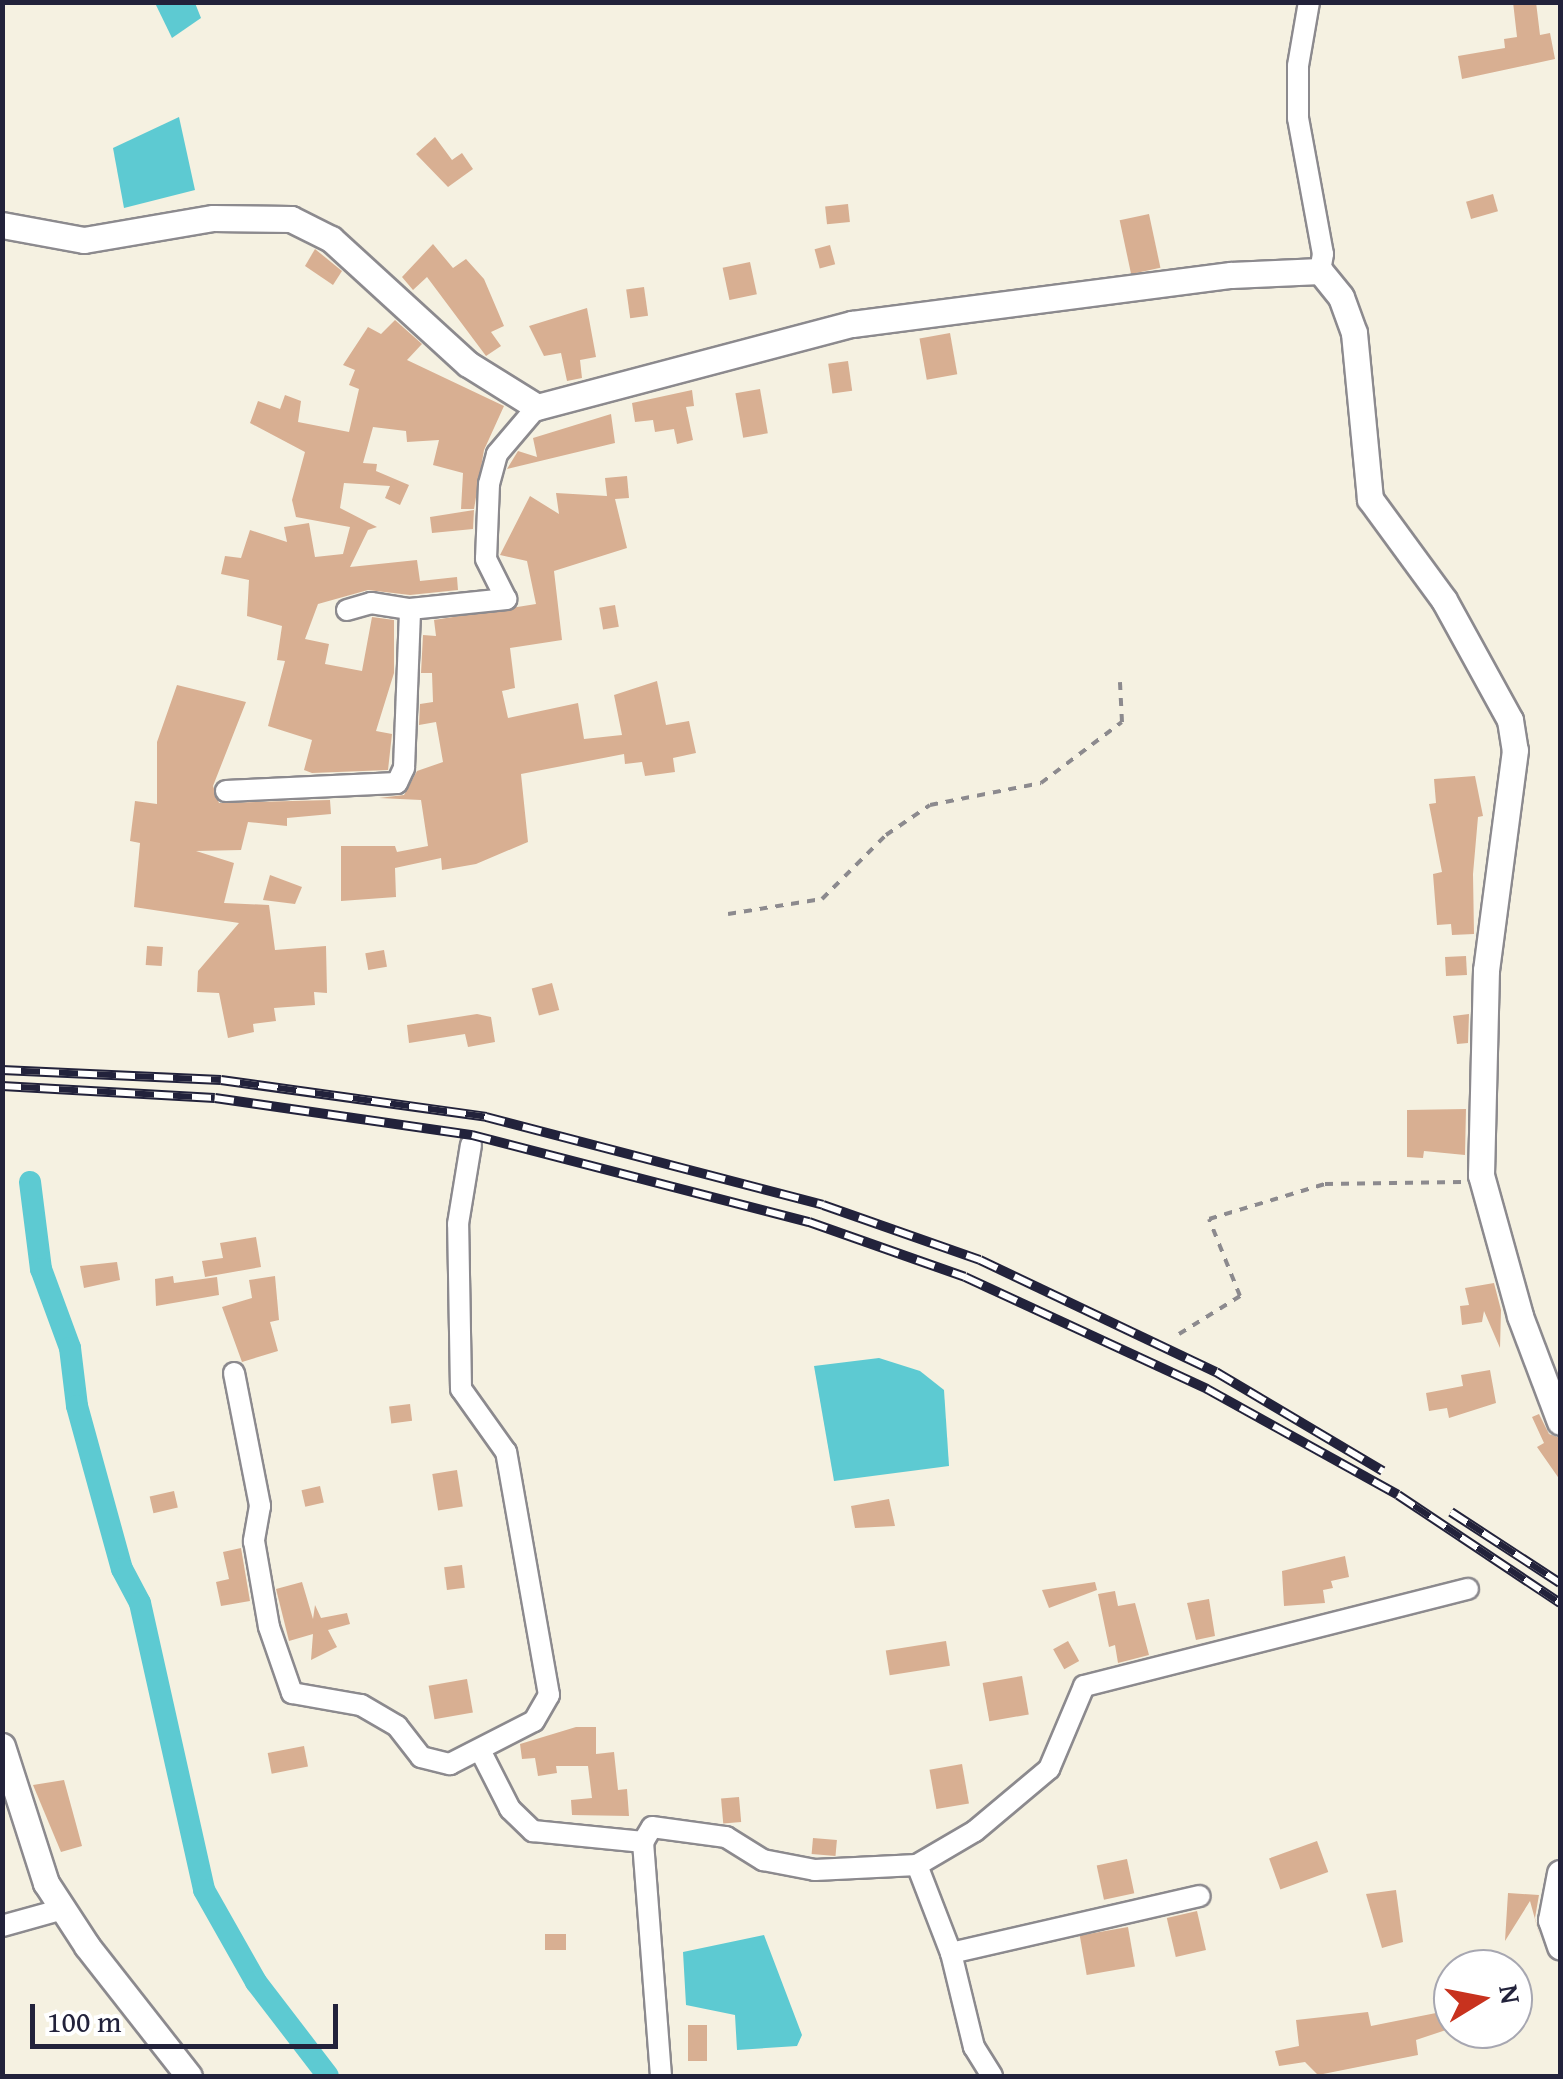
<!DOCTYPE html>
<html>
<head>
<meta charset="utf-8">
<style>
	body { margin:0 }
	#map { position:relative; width:1563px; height:2079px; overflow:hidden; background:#f5f1e1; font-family:"Gentium Book Plus",serif }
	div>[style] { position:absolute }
	.water>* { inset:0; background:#5dcad2 }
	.canal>* { height:22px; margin:-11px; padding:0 11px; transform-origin:11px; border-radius:11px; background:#5dcad2 }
	.building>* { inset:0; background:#d8af92; transform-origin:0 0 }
	.path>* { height:4px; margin-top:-2px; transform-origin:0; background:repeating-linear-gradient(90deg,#8c8a8e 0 8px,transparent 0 16px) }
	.roads { filter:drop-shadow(2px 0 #8c8a8e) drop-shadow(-2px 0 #8c8a8e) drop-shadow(0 2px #8c8a8e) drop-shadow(0 -2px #8c8a8e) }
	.minor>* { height:20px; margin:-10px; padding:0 10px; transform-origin:10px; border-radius:10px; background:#fff }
	.tertiary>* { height:25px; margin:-12.5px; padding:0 12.5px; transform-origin:12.5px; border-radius:12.5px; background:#fff }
	.rail>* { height:10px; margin-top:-5px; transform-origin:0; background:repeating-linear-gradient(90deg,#fff 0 19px,#22223b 0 38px); box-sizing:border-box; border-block:2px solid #22223b }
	span { translate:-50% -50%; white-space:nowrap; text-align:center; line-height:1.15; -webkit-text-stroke:10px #fff; paint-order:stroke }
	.frame { position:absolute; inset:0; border:5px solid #22223b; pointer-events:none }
	.north { position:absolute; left:1433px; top:1949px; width:100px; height:100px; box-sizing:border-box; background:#fff; border:2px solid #a7a7b1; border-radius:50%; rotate:80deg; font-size:28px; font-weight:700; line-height:40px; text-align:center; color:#22223b }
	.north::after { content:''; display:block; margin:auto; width:35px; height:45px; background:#c8321e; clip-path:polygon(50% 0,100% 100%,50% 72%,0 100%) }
	.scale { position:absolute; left:30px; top:2004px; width:308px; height:45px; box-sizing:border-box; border:5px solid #22223b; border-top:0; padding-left:12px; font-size:30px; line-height:35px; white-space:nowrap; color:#22223b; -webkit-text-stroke:8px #fff; paint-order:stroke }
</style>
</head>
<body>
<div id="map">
	<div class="water">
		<div style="clip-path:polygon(155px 3px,195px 3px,201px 18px,172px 38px)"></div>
		<div style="clip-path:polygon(179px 117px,195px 190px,124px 208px,113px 148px)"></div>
		<div style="clip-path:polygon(879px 1358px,920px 1371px,944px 1390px,949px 1466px,834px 1481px,814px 1366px)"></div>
		<div style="clip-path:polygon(764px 1935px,802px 2035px,797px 2046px,737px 2050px,735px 2015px,686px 2005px,683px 1952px)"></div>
	</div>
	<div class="canal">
		<div style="left:30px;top:1182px;width:88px;rotate:82.8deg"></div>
		<div style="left:41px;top:1269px;width:84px;rotate:69.8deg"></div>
		<div style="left:70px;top:1348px;width:58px;rotate:83.1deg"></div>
		<div style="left:77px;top:1406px;width:169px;rotate:74.6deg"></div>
		<div style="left:122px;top:1569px;width:38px;rotate:62deg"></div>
		<div style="left:140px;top:1603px;width:294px;rotate:77.4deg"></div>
		<div style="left:204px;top:1890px;width:106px;rotate:60.5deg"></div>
		<div style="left:256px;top:1982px;width:118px;rotate:52.5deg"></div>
	</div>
	<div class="building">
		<div style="clip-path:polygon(1513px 2px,1536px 2px,1540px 35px,1550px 33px,1555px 59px,1462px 79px,1458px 56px,1505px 48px,1504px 39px,1517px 37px)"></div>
		<div style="clip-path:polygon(435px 137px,452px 160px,462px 153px,473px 169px,448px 187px,416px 154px)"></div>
		<div style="left:1493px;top:194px;width:18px;height:28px;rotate:74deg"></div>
		<div style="left:848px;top:204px;width:18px;height:23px;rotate:84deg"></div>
		<div style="left:1149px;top:214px;width:55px;height:30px;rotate:78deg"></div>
		<div style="clip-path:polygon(433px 244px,453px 268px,466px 259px,484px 279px,504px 326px,491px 332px,501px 346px,486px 356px,427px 277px,413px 290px,402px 277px)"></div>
		<div style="left:830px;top:245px;width:20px;height:16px;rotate:75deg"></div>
		<div style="clip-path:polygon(315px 249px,342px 271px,333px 285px,305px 266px)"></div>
		<div style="left:750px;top:262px;width:33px;height:28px;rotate:78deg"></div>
		<div style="left:644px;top:287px;width:29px;height:18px;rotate:82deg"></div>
		<div style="clip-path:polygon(587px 308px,596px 357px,580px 360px,582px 378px,567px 381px,561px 353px,544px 356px,529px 326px)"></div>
		<div style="clip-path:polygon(395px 320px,422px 344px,407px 360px,504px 406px,484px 450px,474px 509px,461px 509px,463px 473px,433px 465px,439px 440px,407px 442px,406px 431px,373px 427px,363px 463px,377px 464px,376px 471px,409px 485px,400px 505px,385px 498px,390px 486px,344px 483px,340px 508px,377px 527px,368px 530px,350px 567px,417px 560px,420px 581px,457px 577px,458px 590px,410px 595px,368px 590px,318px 604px,305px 639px,329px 644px,325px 664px,362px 671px,372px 617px,394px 620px,394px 673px,376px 731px,392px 734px,388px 770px,312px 773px,304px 770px,312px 740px,268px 726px,285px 661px,277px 660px,282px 626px,247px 616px,249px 580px,221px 574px,225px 556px,241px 558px,250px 530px,287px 542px,284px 527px,309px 523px,315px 557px,343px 554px,350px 527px,296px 517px,292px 500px,305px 452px,250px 423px,258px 401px,280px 409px,285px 395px,301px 401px,298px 422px,349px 432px,359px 389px,349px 385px,355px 370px,343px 365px,368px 327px,381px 334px)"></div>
		<div style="left:950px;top:333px;width:42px;height:31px;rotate:80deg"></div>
		<div style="left:848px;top:361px;width:30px;height:20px;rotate:82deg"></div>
		<div style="left:760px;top:389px;width:45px;height:25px;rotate:80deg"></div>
		<div style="clip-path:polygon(692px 390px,694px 406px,686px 407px,693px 440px,677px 444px,674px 429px,655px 432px,653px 420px,635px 422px,632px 403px)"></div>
		<div style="clip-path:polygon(611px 414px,615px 443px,507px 469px,518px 451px,537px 457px,533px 438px)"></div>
		<div style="clip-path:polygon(627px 476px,629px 498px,615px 499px,627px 548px,554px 571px,562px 640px,510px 648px,515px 688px,502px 691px,508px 718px,578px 703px,584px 739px,622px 735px,614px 695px,657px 681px,666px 725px,689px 721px,696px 753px,673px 758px,675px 772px,645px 776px,642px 762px,625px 764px,624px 754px,521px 774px,528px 842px,476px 864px,442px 870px,441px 858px,395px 868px,396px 897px,341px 901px,341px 846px,395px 846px,397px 852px,428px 846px,421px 800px,379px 798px,404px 795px,417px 771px,443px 762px,436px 722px,419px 725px,420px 704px,433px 702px,432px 673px,421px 673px,423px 635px,436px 636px,434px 620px,536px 604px,527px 561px,500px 555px,530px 496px,559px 514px,556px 493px,607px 496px,605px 478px)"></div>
		<div style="clip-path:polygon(474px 510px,473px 529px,432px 533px,430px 517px)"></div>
		<div style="left:615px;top:605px;width:22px;height:16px;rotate:80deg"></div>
		<div style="clip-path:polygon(177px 685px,246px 702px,213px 786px,219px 803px,330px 800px,331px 814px,287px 818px,287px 826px,248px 822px,241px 850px,196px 851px,234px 863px,224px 903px,269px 905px,275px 950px,326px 946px,327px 993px,314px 992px,315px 1005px,274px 1008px,276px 1021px,253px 1024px,254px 1032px,228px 1038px,219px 993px,197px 992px,198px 971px,239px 923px,134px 907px,140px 843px,130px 841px,135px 801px,157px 804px,157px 742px)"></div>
		<div style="clip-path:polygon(1475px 776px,1483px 816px,1478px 817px,1473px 874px,1474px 934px,1452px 935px,1451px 924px,1437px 925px,1433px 874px,1442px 872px,1429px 804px,1436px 803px,1434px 779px)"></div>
		<div style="clip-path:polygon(270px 875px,302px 887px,295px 904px,263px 900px)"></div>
		<div style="left:147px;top:946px;width:16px;height:19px;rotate:4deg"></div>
		<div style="left:384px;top:950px;width:17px;height:19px;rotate:80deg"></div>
		<div style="left:1466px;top:956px;width:19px;height:21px;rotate:87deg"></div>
		<div style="left:552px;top:983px;width:28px;height:21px;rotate:75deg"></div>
		<div style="clip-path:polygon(477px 1014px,491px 1017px,495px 1042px,468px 1047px,465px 1034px,409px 1043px,407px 1025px)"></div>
		<div style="clip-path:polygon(1469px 1014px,1468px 1043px,1457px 1044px,1453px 1016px)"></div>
		<div style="clip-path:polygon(1466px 1109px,1465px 1155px,1424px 1151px,1423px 1158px,1407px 1157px,1407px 1110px)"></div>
		<div style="clip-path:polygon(256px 1237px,261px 1267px,205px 1277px,202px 1261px,223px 1258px,220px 1243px)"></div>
		<div style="clip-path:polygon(117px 1262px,120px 1280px,84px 1288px,80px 1266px)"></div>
		<div style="clip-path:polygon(173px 1276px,174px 1283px,217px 1277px,219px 1295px,156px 1306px,155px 1279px)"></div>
		<div style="clip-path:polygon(275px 1276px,279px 1320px,270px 1322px,278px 1351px,242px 1362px,222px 1307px,252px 1298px,249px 1280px)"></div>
		<div style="clip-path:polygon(1494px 1283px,1501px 1310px,1500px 1348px,1484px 1311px,1482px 1322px,1462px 1325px,1460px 1306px,1469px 1305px,1465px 1288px)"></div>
		<div style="clip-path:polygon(1490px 1370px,1496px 1403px,1449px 1418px,1447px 1408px,1429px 1411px,1426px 1393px,1463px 1386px,1461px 1375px)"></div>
		<div style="left:410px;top:1404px;width:17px;height:21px;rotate:83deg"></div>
		<div style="clip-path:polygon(1539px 1414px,1549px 1434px,1560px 1438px,1560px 1480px,1537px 1447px,1544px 1443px,1532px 1417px)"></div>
		<div style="left:457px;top:1470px;width:37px;height:25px;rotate:81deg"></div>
		<div style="left:320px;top:1486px;width:17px;height:19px;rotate:77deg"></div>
		<div style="left:174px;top:1491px;width:17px;height:25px;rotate:77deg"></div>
		<div style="clip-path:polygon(889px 1499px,895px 1526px,855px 1528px,851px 1506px)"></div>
		<div style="clip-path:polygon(241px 1548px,250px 1601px,221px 1606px,216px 1582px,229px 1579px,223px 1552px)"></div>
		<div style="clip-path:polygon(1345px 1556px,1349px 1577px,1331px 1581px,1333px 1588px,1323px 1590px,1325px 1603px,1284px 1606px,1282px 1571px)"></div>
		<div style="left:462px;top:1565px;width:23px;height:18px;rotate:83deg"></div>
		<div style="clip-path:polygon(302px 1582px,313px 1619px,315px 1605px,321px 1618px,347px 1613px,350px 1624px,328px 1630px,337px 1647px,311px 1660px,313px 1634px,289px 1641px,276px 1589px)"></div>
		<div style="clip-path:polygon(1095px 1582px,1097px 1590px,1049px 1608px,1042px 1590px)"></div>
		<div style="clip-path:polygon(1115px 1591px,1118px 1606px,1135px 1603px,1149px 1655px,1118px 1663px,1115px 1645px,1109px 1647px,1098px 1594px)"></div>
		<div style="clip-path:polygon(1209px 1599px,1215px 1636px,1196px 1640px,1187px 1603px)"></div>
		<div style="left:946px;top:1641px;width:25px;height:61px;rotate:81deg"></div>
		<div style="left:1068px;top:1641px;width:23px;height:17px;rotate:61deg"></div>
		<div style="left:1022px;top:1676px;width:39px;height:40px;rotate:80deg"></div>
		<div style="left:467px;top:1679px;width:34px;height:39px;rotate:80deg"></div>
		<div style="clip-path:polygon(576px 1727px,596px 1727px,596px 1754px,614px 1752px,618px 1790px,627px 1789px,629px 1816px,572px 1815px,571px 1800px,592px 1798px,588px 1766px,556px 1766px,557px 1773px,538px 1776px,535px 1758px,522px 1759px,520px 1744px)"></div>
		<div style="left:304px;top:1746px;width:21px;height:37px;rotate:79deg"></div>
		<div style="left:962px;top:1764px;width:40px;height:33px;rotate:80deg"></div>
		<div style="clip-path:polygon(64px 1780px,82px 1846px,61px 1852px,33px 1785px)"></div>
		<div style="left:739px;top:1797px;width:25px;height:18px;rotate:85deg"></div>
		<div style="left:813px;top:1838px;width:24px;height:16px;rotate:5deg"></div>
		<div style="left:1317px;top:1841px;width:33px;height:51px;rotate:70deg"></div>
		<div style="left:1127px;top:1859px;width:35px;height:31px;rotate:78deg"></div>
		<div style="clip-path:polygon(1396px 1890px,1403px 1942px,1382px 1948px,1366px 1894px)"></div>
		<div style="clip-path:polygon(1508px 1893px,1539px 1895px,1535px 1918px,1541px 1941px,1530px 1901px,1505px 1941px)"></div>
		<div style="left:1197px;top:1911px;width:40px;height:31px;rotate:77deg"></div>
		<div style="left:1128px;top:1927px;width:40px;height:49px;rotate:80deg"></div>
		<div style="left:566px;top:1934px;width:16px;height:21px;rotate:90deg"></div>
		<div style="clip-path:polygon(1446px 2011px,1446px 2030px,1416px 2040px,1418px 2055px,1318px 2075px,1305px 2062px,1279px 2066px,1275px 2051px,1299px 2046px,1296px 2020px,1368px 2012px,1371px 2026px)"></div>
		<div style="left:688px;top:2025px;width:19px;height:36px"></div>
	</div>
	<div class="path">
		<div style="left:728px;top:914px;width:95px;rotate:-9.1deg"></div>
		<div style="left:822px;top:899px;width:91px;rotate:-45deg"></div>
		<div style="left:886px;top:835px;width:53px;rotate:-34.3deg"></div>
		<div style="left:930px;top:805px;width:113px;rotate:-11.2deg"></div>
		<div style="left:1041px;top:783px;width:101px;rotate:-37deg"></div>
		<div style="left:1122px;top:722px;width:40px;rotate:-92.9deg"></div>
		<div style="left:1179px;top:1334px;width:72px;rotate:-31.9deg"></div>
		<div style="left:1240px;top:1296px;width:83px;rotate:-111.9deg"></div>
		<div style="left:1209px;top:1219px;width:121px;rotate:-16.8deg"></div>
		<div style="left:1325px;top:1184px;width:137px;rotate:-0.8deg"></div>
	</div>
	<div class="roads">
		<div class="minor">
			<div style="left:1309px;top:2px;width:65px;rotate:99.8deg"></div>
			<div style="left:1298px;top:66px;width:52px;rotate:90deg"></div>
			<div style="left:1298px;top:118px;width:138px;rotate:79.6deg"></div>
			<div style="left:1323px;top:254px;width:17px;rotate:100deg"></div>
			<div style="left:347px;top:610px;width:25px;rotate:-16deg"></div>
			<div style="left:371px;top:603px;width:39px;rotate:9deg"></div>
			<div style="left:410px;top:609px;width:97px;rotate:-5.9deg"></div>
			<div style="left:506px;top:599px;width:45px;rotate:-116.6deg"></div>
			<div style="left:486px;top:559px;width:75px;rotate:-87.7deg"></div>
			<div style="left:489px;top:484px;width:31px;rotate:-75deg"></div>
			<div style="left:497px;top:454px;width:62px;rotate:-49.6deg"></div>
			<div style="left:226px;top:791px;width:171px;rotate:-2.7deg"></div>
			<div style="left:397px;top:783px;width:17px;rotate:-65deg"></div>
			<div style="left:404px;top:768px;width:159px;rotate:-87.8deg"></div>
			<div style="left:234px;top:1373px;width:136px;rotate:78.9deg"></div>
			<div style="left:260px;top:1506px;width:36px;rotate:100deg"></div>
			<div style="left:254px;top:1541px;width:87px;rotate:80.1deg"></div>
			<div style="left:269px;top:1627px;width:70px;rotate:70.8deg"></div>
			<div style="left:292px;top:1693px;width:70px;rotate:9.9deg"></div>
			<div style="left:361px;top:1705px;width:42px;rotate:30.3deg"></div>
			<div style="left:397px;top:1726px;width:39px;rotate:52deg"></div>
			<div style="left:421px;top:1757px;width:30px;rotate:14deg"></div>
			<div style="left:450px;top:1764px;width:94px;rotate:-27.1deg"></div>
			<div style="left:534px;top:1721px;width:30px;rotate:-60deg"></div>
			<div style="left:549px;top:1695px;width:247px;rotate:-100deg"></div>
			<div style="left:506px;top:1452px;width:77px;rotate:-125.5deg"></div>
			<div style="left:461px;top:1389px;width:165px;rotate:-91deg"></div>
			<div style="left:458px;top:1224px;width:80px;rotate:-80.7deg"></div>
			<div style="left:481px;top:1752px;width:64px;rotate:63deg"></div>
			<div style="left:510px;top:1809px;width:32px;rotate:44deg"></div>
			<div style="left:533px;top:1831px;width:111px;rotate:5.7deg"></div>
			<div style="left:917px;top:1865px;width:94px;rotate:68.9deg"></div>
			<div style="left:951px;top:1953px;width:97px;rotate:76.3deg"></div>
			<div style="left:974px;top:2047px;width:34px;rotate:58deg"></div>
			<div style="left:2px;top:1926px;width:63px;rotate:-15.6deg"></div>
			<div style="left:951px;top:1953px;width:255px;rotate:-12.9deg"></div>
			<div style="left:661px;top:2076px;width:235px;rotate:-94.4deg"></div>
			<div style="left:643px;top:1842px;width:17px;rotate:-59deg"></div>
			<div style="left:652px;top:1827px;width:75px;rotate:7.7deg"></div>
			<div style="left:726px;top:1837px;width:44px;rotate:31.9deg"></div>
			<div style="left:763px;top:1860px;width:53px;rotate:10.9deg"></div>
			<div style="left:815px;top:1870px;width:102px;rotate:-2.8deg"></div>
			<div style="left:917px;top:1865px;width:67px;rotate:-30.4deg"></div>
			<div style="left:975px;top:1831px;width:97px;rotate:-40deg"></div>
			<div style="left:1049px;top:1769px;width:90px;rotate:-67.1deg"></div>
			<div style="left:1084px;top:1686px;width:396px;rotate:-14.2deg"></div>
		</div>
		<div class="tertiary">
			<div style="left:2px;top:225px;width:83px;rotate:10.4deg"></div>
			<div style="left:84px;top:240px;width:131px;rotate:-9.7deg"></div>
			<div style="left:213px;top:218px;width:78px;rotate:0.7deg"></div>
			<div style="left:291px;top:219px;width:45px;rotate:26.6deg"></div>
			<div style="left:331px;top:239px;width:185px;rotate:42.4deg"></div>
			<div style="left:468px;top:364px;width:81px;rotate:31.9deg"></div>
			<div style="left:537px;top:407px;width:326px;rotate:-14.8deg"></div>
			<div style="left:852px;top:324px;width:382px;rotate:-7.4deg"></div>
			<div style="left:1231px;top:275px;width:89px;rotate:-2.6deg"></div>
			<div style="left:1320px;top:271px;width:33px;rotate:51deg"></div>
			<div style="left:1341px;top:297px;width:38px;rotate:70deg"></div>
			<div style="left:1354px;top:333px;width:167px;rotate:84.5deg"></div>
			<div style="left:1370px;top:499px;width:125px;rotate:53.8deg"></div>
			<div style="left:1444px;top:600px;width:137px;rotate:61.2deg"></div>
			<div style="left:1510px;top:720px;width:30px;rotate:81deg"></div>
			<div style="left:1515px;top:750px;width:222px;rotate:97.5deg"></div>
			<div style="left:1486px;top:970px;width:205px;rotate:91.4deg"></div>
			<div style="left:1481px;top:1175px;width:146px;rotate:74.5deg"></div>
			<div style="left:1520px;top:1316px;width:113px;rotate:69.3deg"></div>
			<div style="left:2px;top:1746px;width:144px;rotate:72.2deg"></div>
			<div style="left:46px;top:1883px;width:75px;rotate:56.9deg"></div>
			<div style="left:87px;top:1946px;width:165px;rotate:51.9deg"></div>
			<div style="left:1560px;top:1873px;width:48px;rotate:100.8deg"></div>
			<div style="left:1551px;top:1920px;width:28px;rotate:71deg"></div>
		</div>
	</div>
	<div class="rail">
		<div style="left:2px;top:1070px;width:219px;rotate:2.6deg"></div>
		<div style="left:221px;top:1080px;width:268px;rotate:7.9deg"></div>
		<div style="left:486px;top:1117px;width:348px;rotate:14.6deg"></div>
		<div style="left:823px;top:1205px;width:166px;rotate:19.3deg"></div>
		<div style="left:980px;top:1260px;width:261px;rotate:25.4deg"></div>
		<div style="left:1216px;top:1372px;width:194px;rotate:30.7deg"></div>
		<div style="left:2px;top:1086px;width:213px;rotate:3.2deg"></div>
		<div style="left:215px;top:1098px;width:260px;rotate:8.2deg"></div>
		<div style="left:472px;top:1135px;width:348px;rotate:14.5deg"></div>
		<div style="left:809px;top:1222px;width:165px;rotate:19.4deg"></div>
		<div style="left:965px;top:1277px;width:267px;rotate:24.8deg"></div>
		<div style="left:1207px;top:1389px;width:218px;rotate:29deg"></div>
		<div style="left:1398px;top:1495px;width:195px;rotate:33.7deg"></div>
		<div style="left:1451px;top:1512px;width:130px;rotate:33.1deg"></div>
	</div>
	<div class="frame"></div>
	<div class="north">N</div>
	<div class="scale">100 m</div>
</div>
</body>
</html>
